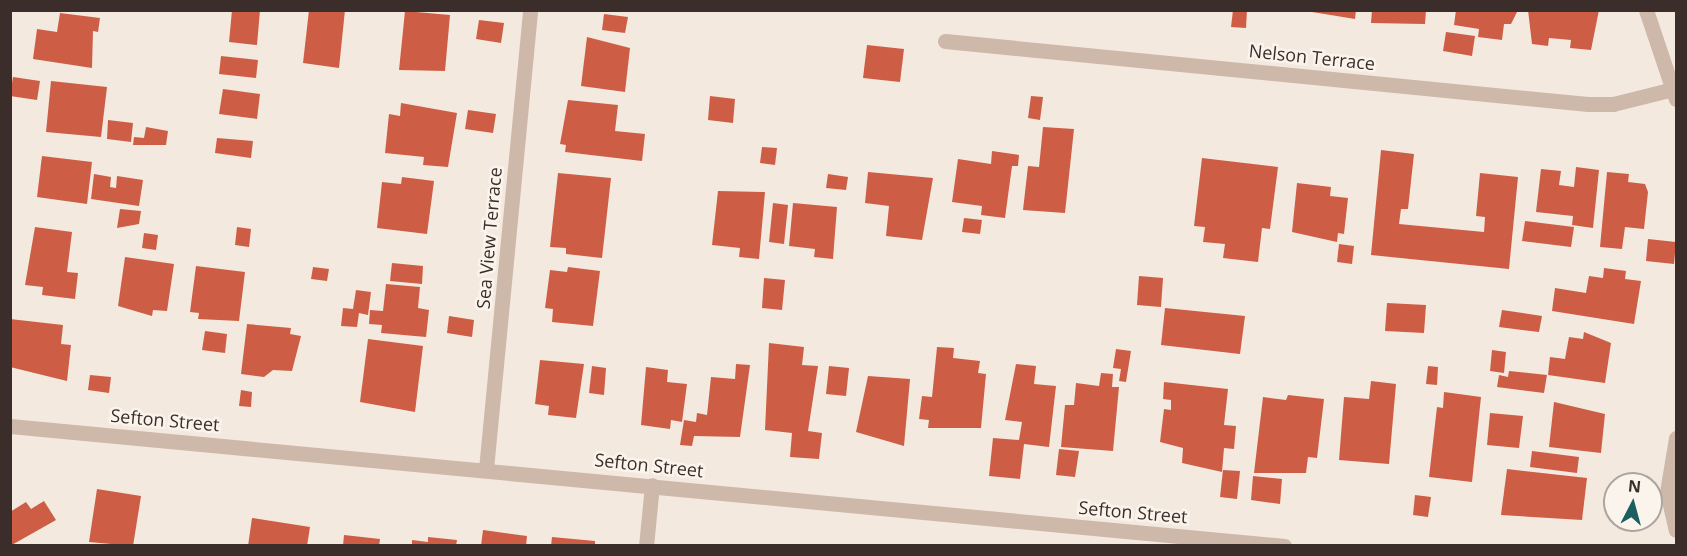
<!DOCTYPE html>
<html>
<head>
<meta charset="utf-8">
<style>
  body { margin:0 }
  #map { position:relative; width:1687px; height:556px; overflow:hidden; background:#f4e9df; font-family:"Open Sans",sans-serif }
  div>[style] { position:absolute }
  .building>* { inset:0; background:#cd5e45 }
  .street>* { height:15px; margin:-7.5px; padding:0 7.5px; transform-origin:7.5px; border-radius:7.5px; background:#ceb8aa }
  span { translate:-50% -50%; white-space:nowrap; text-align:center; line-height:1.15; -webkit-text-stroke:5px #fbf4ec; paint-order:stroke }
  .street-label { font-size:18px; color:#3b2e2a }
  .frame { position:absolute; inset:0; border:12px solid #3b2e2a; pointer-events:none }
  .north { position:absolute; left:1603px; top:472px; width:60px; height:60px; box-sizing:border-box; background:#fbf4ec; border:2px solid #aea59e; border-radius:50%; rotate:6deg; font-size:16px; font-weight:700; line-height:24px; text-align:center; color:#3b2e2a }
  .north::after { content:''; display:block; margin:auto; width:21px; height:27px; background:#1c5f60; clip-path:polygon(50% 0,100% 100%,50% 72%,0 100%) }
</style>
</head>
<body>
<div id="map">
  <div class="building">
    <div style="clip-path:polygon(232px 10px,260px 10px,257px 45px,229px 42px)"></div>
    <div style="clip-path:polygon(309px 10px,345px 10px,339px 68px,303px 63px)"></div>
    <div style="clip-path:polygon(1233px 10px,1247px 10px,1246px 28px,1231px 27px)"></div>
    <div style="clip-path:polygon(1300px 10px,1356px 10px,1355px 19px)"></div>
    <div style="clip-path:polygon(1372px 10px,1426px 10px,1425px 24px,1371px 23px)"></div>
    <div style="clip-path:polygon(1456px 10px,1518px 10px,1511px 24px,1504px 24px,1502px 40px,1478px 37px,1479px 29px,1454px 25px)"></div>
    <div style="clip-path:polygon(1528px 10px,1599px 10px,1591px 50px,1570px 48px,1571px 40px,1549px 38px,1548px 46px,1532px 44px)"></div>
    <div style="clip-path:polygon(405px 11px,450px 15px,445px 71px,399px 70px)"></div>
    <div style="clip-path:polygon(60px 13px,100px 18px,98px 32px,93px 31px,92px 68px,33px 59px,37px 29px,57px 32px)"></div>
    <div style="clip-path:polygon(604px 14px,628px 17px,625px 33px,602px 30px)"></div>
    <div style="clip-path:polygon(479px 20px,504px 23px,501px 43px,476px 39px)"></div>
    <div style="clip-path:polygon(1446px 32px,1475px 36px,1472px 56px,1443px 51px)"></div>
    <div style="clip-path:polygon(587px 37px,630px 48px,625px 92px,581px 86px)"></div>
    <div style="clip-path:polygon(867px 45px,904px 49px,900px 82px,863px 78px)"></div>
    <div style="clip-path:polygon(221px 56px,258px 60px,256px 78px,219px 74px)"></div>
    <div style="clip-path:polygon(13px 77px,40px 81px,37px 100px,10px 96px)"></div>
    <div style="clip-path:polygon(51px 81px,107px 87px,101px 137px,46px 132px)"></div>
    <div style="clip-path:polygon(223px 89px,260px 94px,257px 119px,219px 114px)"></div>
    <div style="clip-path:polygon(710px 96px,735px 99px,733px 123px,708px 120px)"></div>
    <div style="clip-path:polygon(1031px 96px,1043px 97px,1040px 120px,1028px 118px)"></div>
    <div style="clip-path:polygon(568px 100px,618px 105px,615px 131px,645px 134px,642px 161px,565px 152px,566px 145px,560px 144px)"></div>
    <div style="clip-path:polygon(401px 103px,457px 113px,448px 167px,423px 165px,424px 157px,385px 153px,389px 114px,400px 116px)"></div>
    <div style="clip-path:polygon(468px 110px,496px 114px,493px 133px,465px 129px)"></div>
    <div style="clip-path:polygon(108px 120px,133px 123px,131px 142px,107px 139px)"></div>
    <div style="clip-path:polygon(146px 127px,168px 131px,166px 145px,133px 145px,134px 137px,144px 138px)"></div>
    <div style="clip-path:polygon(1043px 127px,1074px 129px,1065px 213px,1023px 210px,1028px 166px,1039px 167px)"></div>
    <div style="clip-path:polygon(217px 138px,253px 141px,251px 158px,215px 153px)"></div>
    <div style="clip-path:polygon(762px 147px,777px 148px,775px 165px,760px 163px)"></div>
    <div style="clip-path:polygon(1381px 150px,1414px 154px,1408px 209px,1401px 209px,1399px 224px,1484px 232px,1485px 217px,1476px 216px,1480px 173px,1518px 177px,1509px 269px,1371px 255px)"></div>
    <div style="clip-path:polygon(992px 151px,1019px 155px,1018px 166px,1012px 166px,1005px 218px,981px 215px,982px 206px,952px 202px,958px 159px,991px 164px)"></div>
    <div style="clip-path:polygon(42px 156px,92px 162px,87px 204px,37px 197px)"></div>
    <div style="clip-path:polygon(1202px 158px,1278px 167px,1270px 229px,1262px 228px,1258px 262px,1223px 258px,1225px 244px,1203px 242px,1205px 227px,1194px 226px)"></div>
    <div style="clip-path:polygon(1576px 167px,1599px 170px,1593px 228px,1572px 225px,1573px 216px,1536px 212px,1541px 169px,1561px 171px,1559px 185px,1574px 187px)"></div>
    <div style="clip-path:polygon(868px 172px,933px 178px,922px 240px,886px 236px,889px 206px,865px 203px)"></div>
    <div style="clip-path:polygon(1607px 172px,1629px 174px,1628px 182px,1645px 184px,1648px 192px,1644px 229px,1625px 227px,1622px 249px,1600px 247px)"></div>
    <div style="clip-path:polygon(558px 173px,611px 178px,602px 258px,566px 254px,566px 248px,550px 247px)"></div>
    <div style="clip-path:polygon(94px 174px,111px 177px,110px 187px,116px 188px,117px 176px,143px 180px,139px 206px,91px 199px)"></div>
    <div style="clip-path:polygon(828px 174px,848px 177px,846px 190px,826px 188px)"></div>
    <div style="clip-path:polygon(402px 177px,434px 181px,427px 234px,377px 228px,382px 182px,401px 184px)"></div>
    <div style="clip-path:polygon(1297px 183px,1331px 187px,1330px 196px,1348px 198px,1344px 234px,1338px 233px,1337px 242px,1292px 232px)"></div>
    <div style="clip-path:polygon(718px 191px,765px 192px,759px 259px,739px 257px,740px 248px,712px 245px)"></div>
    <div style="clip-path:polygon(773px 203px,788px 205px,784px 244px,769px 242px)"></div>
    <div style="clip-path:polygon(793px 203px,837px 207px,833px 259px,814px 257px,815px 249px,789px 246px)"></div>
    <div style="clip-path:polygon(120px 209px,141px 211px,139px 224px,117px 228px)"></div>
    <div style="clip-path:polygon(964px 218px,982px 220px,980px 234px,962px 232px)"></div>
    <div style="clip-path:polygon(1525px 221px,1574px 227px,1571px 247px,1522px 241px)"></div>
    <div style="clip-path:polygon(35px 227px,72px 232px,67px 272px,78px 273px,75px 299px,42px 295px,43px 287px,25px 285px)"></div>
    <div style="clip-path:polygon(237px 227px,251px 229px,249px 247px,235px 245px)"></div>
    <div style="clip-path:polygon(144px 233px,158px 235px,156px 250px,142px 248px)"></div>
    <div style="clip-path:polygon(1648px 239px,1676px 242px,1674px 264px,1646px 261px)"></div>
    <div style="clip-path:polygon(1339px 244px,1354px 246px,1352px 264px,1337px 262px)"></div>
    <div style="clip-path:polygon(125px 257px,174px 264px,167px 311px,153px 310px,152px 316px,118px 306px)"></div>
    <div style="clip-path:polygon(392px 263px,423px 266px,422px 284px,390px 281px)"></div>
    <div style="clip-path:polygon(196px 266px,245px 272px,239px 321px,198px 319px,199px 313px,190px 312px)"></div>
    <div style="clip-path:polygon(313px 267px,329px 269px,327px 281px,311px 279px)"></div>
    <div style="clip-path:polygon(568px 267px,600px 271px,593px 326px,552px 322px,553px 309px,545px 308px,550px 270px,567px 272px)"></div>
    <div style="clip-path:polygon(1604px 268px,1626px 271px,1625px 279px,1641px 281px,1634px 324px,1552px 311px,1555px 288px,1586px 293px,1589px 276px,1603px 278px)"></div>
    <div style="clip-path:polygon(1139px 276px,1163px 278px,1161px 307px,1137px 305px)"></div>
    <div style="clip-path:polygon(764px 278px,785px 280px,782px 310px,762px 308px)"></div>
    <div style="clip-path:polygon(386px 284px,420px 287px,418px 308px,429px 310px,426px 337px,381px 333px,382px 325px,369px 324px,370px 310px,383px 311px)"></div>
    <div style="clip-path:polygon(356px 290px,371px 292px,368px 315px,359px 313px,357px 327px,341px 326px,343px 308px,353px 309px)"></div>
    <div style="clip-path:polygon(1387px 303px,1426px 305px,1424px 333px,1385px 331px)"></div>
    <div style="clip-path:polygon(1165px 308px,1245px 316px,1240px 354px,1161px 345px)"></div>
    <div style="clip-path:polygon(1502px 310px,1542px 316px,1539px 332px,1499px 327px)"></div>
    <div style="clip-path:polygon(449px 316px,474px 320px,472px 337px,447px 333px)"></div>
    <div style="clip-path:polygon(10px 319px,63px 325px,61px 344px,71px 345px,67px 381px,10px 367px)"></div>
    <div style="clip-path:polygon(247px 324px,291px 328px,290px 334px,301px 336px,292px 371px,273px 370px,264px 377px,241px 374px)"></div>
    <div style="clip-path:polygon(205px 331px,227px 334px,225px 353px,202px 350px)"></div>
    <div style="clip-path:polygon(1584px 332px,1611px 343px,1605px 383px,1548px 375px,1550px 357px,1565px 359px,1569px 337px,1583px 339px)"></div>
    <div style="clip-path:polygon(368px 339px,423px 346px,415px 412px,360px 402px)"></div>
    <div style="clip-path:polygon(769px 343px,804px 347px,802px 365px,818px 366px,808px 431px,822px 433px,819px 459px,790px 457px,792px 433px,765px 430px)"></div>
    <div style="clip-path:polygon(937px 347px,954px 348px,953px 358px,980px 361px,978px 373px,986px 374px,981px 428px,928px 428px,929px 420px,919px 419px,922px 396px,932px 397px)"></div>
    <div style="clip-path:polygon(1116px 349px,1131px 351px,1126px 382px,1119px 381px,1121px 369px,1113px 368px)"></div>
    <div style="clip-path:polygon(1492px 350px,1506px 352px,1504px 373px,1490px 371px)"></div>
    <div style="clip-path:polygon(540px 360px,584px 364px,576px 418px,548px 415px,549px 406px,535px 404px)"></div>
    <div style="clip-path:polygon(736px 364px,750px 365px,740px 437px,694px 436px,692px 446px,680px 445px,684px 420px,696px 422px,697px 413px,707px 415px,711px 377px,735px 379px)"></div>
    <div style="clip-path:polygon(1016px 364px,1036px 366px,1034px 384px,1056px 386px,1049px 447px,1024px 444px,1020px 479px,989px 476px,993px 438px,1019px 440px,1022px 422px,1005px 420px)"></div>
    <div style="clip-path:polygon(592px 366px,606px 368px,604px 395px,589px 393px)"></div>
    <div style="clip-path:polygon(829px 366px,849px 368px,846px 396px,826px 394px)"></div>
    <div style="clip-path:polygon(1428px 366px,1438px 367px,1437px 385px,1426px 384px)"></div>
    <div style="clip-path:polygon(646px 367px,668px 370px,667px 382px,687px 384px,682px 422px,671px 420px,670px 429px,641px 425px)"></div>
    <div style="clip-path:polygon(1509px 371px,1547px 375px,1544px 393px,1497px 387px,1499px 375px,1508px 377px)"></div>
    <div style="clip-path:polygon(1101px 373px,1113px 374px,1112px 387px,1119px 387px,1113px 451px,1061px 447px,1065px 405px,1074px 405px,1076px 383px,1099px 386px)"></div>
    <div style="clip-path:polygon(90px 375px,111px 377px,109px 393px,88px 390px)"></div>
    <div style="clip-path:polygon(868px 376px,910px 379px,904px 446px,856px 432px)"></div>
    <div style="clip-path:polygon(1371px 381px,1396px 384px,1389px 464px,1339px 460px,1344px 397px,1369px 399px)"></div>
    <div style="clip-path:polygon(1164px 382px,1228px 389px,1224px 425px,1236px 426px,1234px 449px,1224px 448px,1222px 472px,1182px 463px,1183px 448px,1160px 442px,1164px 409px,1171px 410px,1171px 400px,1163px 399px)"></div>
    <div style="clip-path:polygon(241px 390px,252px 392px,251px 407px,239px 406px)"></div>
    <div style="clip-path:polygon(1444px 392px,1481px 397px,1472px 482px,1429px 477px,1437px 407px,1443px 408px)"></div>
    <div style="clip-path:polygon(1288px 395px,1324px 399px,1317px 458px,1308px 457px,1306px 473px,1254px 473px,1263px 397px,1286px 400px)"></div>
    <div style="clip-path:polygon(1554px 402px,1605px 414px,1601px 453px,1549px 447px)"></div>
    <div style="clip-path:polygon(1490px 413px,1523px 416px,1519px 448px,1487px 445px)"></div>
    <div style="clip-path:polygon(1059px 449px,1079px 451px,1075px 477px,1056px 475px)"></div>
    <div style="clip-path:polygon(1532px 451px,1579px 457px,1577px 473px,1530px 467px)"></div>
    <div style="clip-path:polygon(1507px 469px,1587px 478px,1582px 520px,1501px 515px)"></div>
    <div style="clip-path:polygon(1223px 470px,1240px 471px,1237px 499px,1220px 497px)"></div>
    <div style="clip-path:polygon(1253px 476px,1282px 479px,1280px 504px,1251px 500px)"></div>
    <div style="clip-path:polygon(97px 489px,141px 496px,133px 546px,89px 542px)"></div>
    <div style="clip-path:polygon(1415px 495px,1431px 497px,1428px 517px,1413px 515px)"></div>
    <div style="clip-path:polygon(44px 501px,56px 520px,10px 546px,10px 512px,26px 502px,31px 509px)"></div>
    <div style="clip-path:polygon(252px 518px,310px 527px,307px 546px,248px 546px)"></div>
    <div style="clip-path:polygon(483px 530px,527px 536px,526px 546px,481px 546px)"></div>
    <div style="clip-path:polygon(344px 535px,380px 539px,379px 546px,343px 546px)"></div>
    <div style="clip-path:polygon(428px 537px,457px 540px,456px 546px,412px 546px,412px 540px,428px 542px)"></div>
    <div style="clip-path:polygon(552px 537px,595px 541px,595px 546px,551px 546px)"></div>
  </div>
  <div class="street">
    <div style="left:1646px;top:10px;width:94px;rotate:71.4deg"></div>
    <div style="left:945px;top:41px;width:646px;rotate:5.6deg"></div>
    <div style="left:1588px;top:104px;width:25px"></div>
    <div style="left:1613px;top:104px;width:62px;rotate:-14deg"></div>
    <div style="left:10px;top:426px;width:1280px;rotate:5.38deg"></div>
    <div style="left:1676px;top:438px;width:55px;rotate:99.5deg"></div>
    <div style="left:1667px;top:492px;width:39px;rotate:77deg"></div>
    <div style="left:486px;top:469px;width:461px;rotate:-84.5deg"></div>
    <div style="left:646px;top:546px;width:61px;rotate:-84.4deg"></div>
  </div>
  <div class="street-label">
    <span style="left:1312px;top:57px;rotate:6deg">Nelson Terrace</span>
    <span style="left:489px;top:238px;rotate:-85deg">Sea View Terrace</span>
    <span style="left:165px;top:420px;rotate:5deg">Sefton Street</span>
    <span style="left:649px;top:465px;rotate:6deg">Sefton Street</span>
    <span style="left:1133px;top:512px;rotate:5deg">Sefton Street</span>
  </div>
  <div class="frame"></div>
  <div class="north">N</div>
</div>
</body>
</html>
